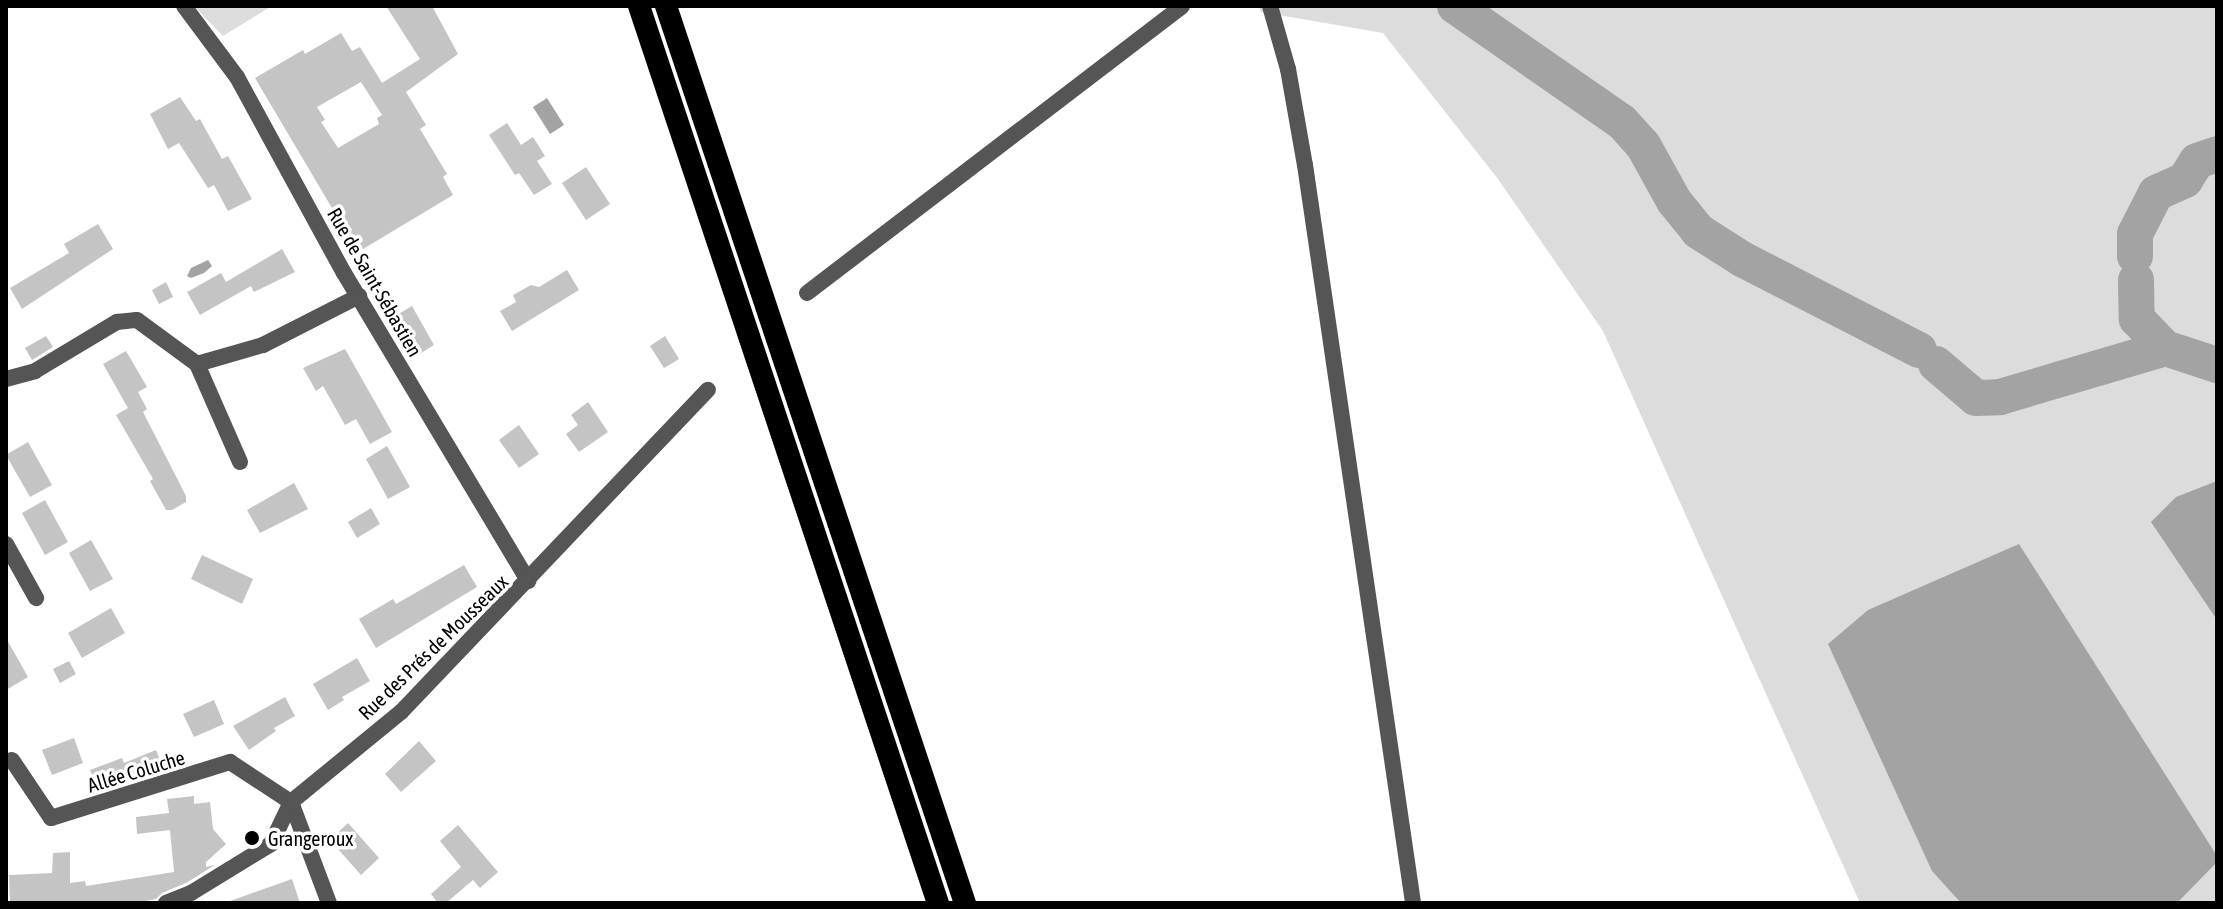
<!DOCTYPE html>
<html>
<head>
<meta charset="utf-8">
<style>
  body { margin:0 }
  #map { position:relative; width:2223px; height:909px; overflow:hidden; background:#fff; font-family:"Asap Condensed",sans-serif }
  div>[style] { position:absolute }
  .green>* { inset:0; background:#dcdcdc }
  .water>* { inset:0; background:#a3a3a3 }
  .river>* { height:36px; margin:-18px; padding:0 18px; transform-origin:18px; border-radius:18px; background:#a3a3a3 }
  .building>* { inset:0; background:#c4c4c4 }
  .minor>* { height:16px; margin:-8px; padding:0 8px; transform-origin:8px; border-radius:8px; background:#555 }
  .trunk>* { height:22px; margin:-11px; padding:0 11px; transform-origin:11px; border-radius:11px; background:#000 }
  .dots>* { width:22px; height:22px; translate:-50% -50%; box-sizing:border-box; border:4px solid #fff; border-radius:50% }
  span { translate:-50% -50%; white-space:nowrap; text-align:center; line-height:1.15; -webkit-text-stroke:7px #fff; paint-order:stroke }
  .street-label { font-size:20px; color:#000 }
  .poi-label { font-size:20px; color:#000 }
  .left { translate:0 -50%; text-align:left }
  .frame { position:absolute; inset:0; border:8px solid #000; pointer-events:none }
</style>
</head>
<body>
<div id="map">
  <div class="green">
    <div style="clip-path:polygon(194px 6px,272px 6px,223px 36px)"></div>
    <div style="clip-path:polygon(1259px 6px,2217px 6px,2217px 903px,1860px 903px,1603px 331px,1498px 179px,1383px 33px,1261px 12px)"></div>
  </div>
  <div class="water">
    <div style="clip-path:polygon(547px 98px,564px 125px,550px 134px,533px 107px)"></div>
    <div style="clip-path:polygon(208px 260px,212px 266px,204px 273px,191px 278px,187px 276px,191px 268px)"></div>
    <div style="clip-path:polygon(2217px 481px,2217px 620px,2151px 522px,2176px 497px)"></div>
    <div style="clip-path:polygon(2019px 544px,2217px 856px,2217px 862px,2177px 903px,1961px 903px,1932px 871px,1828px 644px,1868px 610px)"></div>
  </div>
  <div class="river">
    <div style="left:1455px;top:6px;width:203px;rotate:34.8deg"></div>
    <div style="left:1622px;top:122px;width:31px;rotate:48deg"></div>
    <div style="left:1643px;top:145px;width:64px;rotate:61deg"></div>
    <div style="left:1674px;top:201px;width:38px;rotate:51deg"></div>
    <div style="left:1698px;top:231px;width:52px;rotate:32.5deg"></div>
    <div style="left:1742px;top:259px;width:199px;rotate:27.2deg"></div>
    <div style="left:2135px;top:256px;width:22px;rotate:-90deg"></div>
    <div style="left:2135px;top:234px;width:46px;rotate:-62.9deg"></div>
    <div style="left:2156px;top:193px;width:32px;rotate:-24deg"></div>
    <div style="left:2185px;top:180px;width:22px;rotate:-58deg"></div>
    <div style="left:2197px;top:161px;width:21px;rotate:-19deg"></div>
    <div style="left:2136px;top:280px;width:39px;rotate:89deg"></div>
    <div style="left:2137px;top:319px;width:40px;rotate:46deg"></div>
    <div style="left:2165px;top:348px;width:55px;rotate:18.1deg"></div>
    <div style="left:1936px;top:364px;width:52px;rotate:40.4deg"></div>
    <div style="left:1976px;top:398px;width:24px;rotate:-2deg"></div>
    <div style="left:2000px;top:397px;width:172px;rotate:-16.5deg"></div>
  </div>
  <div class="building">
    <div style="clip-path:polygon(evenodd,386px 6px,432px 6px,458px 54px,406px 92px,426px 125px,420px 129px,447px 174px,443px 177px,453px 195px,358px 252px,255px 78px,303px 50px,305px 54px,341px 33px,352px 51px,360px 47px,382px 83px,420px 59px,386px 6px,361px 82px,382px 115px,377px 118px,379px 124px,338px 148px,321px 122px,325px 120px,317px 107px,361px 82px)"></div>
    <div style="clip-path:polygon(180px 97px,196px 121px,200px 119px,222px 159px,228px 156px,252px 199px,228px 211px,214px 185px,208px 188px,179px 143px,168px 149px,150px 114px)"></div>
    <div style="clip-path:polygon(507px 123px,521px 145px,533px 137px,545px 156px,537px 161px,552px 184px,534px 195px,519px 173px,515px 175px,489px 135px)"></div>
    <div style="clip-path:polygon(586px 167px,610px 204px,586px 220px,562px 183px)"></div>
    <div style="clip-path:polygon(98px 224px,113px 249px,22px 309px,10px 288px,69px 253px,64px 244px)"></div>
    <div style="clip-path:polygon(282px 249px,295px 272px,254px 292px,251px 286px,200px 315px,187px 292px,221px 273px,226px 282px)"></div>
    <div style="clip-path:polygon(567px 270px,579px 290px,512px 331px,500px 311px,516px 302px,513px 295px,531px 285px,539px 287px)"></div>
    <div style="clip-path:polygon(166px 282px,173px 297px,159px 304px,152px 290px)"></div>
    <div style="clip-path:polygon(412px 306px,434px 345px,421px 353px,397px 315px)"></div>
    <div style="clip-path:polygon(46px 336px,53px 347px,32px 360px,25px 348px)"></div>
    <div style="clip-path:polygon(665px 336px,679px 359px,664px 368px,650px 346px)"></div>
    <div style="clip-path:polygon(345px 349px,392px 432px,370px 444px,356px 419px,345px 425px,323px 386px,316px 391px,303px 368px)"></div>
    <div style="clip-path:polygon(126px 351px,147px 387px,138px 392px,147px 409px,143px 412px,186px 496px,186px 502px,172px 510px,166px 510px,150px 481px,153px 479px,116px 415px,128px 408px,103px 364px)"></div>
    <div style="clip-path:polygon(588px 402px,608px 432px,579px 452px,566px 434px,578px 425px,571px 415px)"></div>
    <div style="clip-path:polygon(519px 425px,539px 454px,519px 468px,499px 440px)"></div>
    <div style="clip-path:polygon(28px 442px,52px 485px,30px 497px,6px 455px)"></div>
    <div style="clip-path:polygon(387px 446px,410px 487px,388px 499px,366px 459px)"></div>
    <div style="clip-path:polygon(294px 483px,308px 509px,260px 533px,247px 510px)"></div>
    <div style="clip-path:polygon(45px 500px,68px 542px,45px 555px,22px 513px)"></div>
    <div style="clip-path:polygon(371px 508px,380px 524px,357px 538px,348px 522px)"></div>
    <div style="clip-path:polygon(91px 540px,113px 579px,90px 591px,69px 553px)"></div>
    <div style="clip-path:polygon(202px 555px,253px 579px,242px 604px,191px 579px)"></div>
    <div style="clip-path:polygon(464px 565px,477px 587px,376px 648px,359px 619px,393px 599px,396px 604px)"></div>
    <div style="clip-path:polygon(111px 608px,125px 633px,82px 658px,68px 633px)"></div>
    <div style="clip-path:polygon(6px 638px,28px 677px,6px 690px)"></div>
    <div style="clip-path:polygon(357px 658px,370px 681px,342px 697px,344px 700px,328px 710px,313px 684px)"></div>
    <div style="clip-path:polygon(69px 661px,76px 674px,60px 683px,53px 669px)"></div>
    <div style="clip-path:polygon(285px 697px,295px 716px,274px 728px,276px 731px,249px 750px,233px 726px)"></div>
    <div style="clip-path:polygon(214px 700px,224px 724px,194px 737px,183px 714px)"></div>
    <div style="clip-path:polygon(74px 738px,83px 763px,52px 775px,42px 750px)"></div>
    <div style="clip-path:polygon(419px 741px,436px 761px,401px 792px,385px 774px)"></div>
    <div style="clip-path:polygon(156px 750px,164px 771px,99px 791px,90px 770px,122px 758px,124px 763px)"></div>
    <div style="clip-path:polygon(194px 796px,194px 804px,210px 802px,213px 829px,226px 844px,206px 862px,206px 867px,215px 865px,186px 883px,162px 893px,156px 899px,135px 903px,10px 903px,9px 875px,52px 873px,53px 853px,70px 852px,70px 883px,85px 881px,86px 886px,174px 872px,170px 830px,137px 834px,136px 817px,169px 813px,167px 799px)"></div>
    <div style="clip-path:polygon(348px 823px,379px 858px,361px 875px,330px 840px)"></div>
    <div style="clip-path:polygon(458px 825px,498px 872px,480px 888px,473px 880px,446px 903px,438px 903px,431px 894px,461px 867px,440px 841px)"></div>
    <div style="clip-path:polygon(292px 879px,300px 903px,230px 903px,230px 901px)"></div>
  </div>
  <div class="minor">
    <div style="left:184px;top:6px;width:89px;rotate:53.3deg"></div>
    <div style="left:237px;top:77px;width:223px;rotate:61.4deg"></div>
    <div style="left:344px;top:273px;width:359px;rotate:59.1deg"></div>
    <div style="left:1270px;top:6px;width:66px;rotate:74.1deg"></div>
    <div style="left:1288px;top:69px;width:97px;rotate:80deg"></div>
    <div style="left:1305px;top:165px;width:746px;rotate:81.67deg"></div>
    <div style="left:807px;top:293px;width:472px;rotate:-37.4deg"></div>
    <div style="left:197px;top:364px;width:107px;rotate:66.3deg"></div>
    <div style="left:6px;top:379px;width:30px;rotate:-15deg"></div>
    <div style="left:35px;top:371px;width:96px;rotate:-30.9deg"></div>
    <div style="left:117px;top:322px;width:20px;rotate:-6deg"></div>
    <div style="left:137px;top:320px;width:74px;rotate:36.3deg"></div>
    <div style="left:197px;top:364px;width:69px;rotate:-16.1deg"></div>
    <div style="left:263px;top:345px;width:108px;rotate:-27deg"></div>
    <div style="left:6px;top:544px;width:62px;rotate:60.9deg"></div>
    <div style="left:12px;top:760px;width:70px;rotate:56.1deg"></div>
    <div style="left:51px;top:818px;width:188px;rotate:-17.4deg"></div>
    <div style="left:230px;top:762px;width:73px;rotate:33.3deg"></div>
    <div style="left:291px;top:802px;width:108px;rotate:69.4deg"></div>
    <div style="left:166px;top:903px;width:27px;rotate:-22deg"></div>
    <div style="left:191px;top:893px;width:94px;rotate:-31.5deg"></div>
    <div style="left:271px;top:844px;width:47px;rotate:-64.5deg"></div>
    <div style="left:291px;top:802px;width:142px;rotate:-39.3deg"></div>
    <div style="left:401px;top:712px;width:445px;rotate:-46.4deg"></div>
  </div>
  <div class="trunk">
    <div style="left:639px;top:6px;width:946px;rotate:71.57deg"></div>
    <div style="left:666px;top:6px;width:946px;rotate:71.57deg"></div>
  </div>
  <div class="dots">
    <div style="left:252px;top:838px;background:#000"></div>
  </div>
  <div class="street-label">
    <span style="left:375px;top:282px;rotate:60deg">Rue de Saint-Sébastien</span>
    <span style="left:433px;top:647px;rotate:-44deg">Rue des Prés de Mousseaux</span>
    <span style="left:136px;top:771px;rotate:-17deg">Allée Coluche</span>
  </div>
  <div class="poi-label">
    <span class="left" style="left:268px;top:838px">Grangeroux</span>
  </div>
  <div class="frame"></div>
</div>
</body>
</html>
